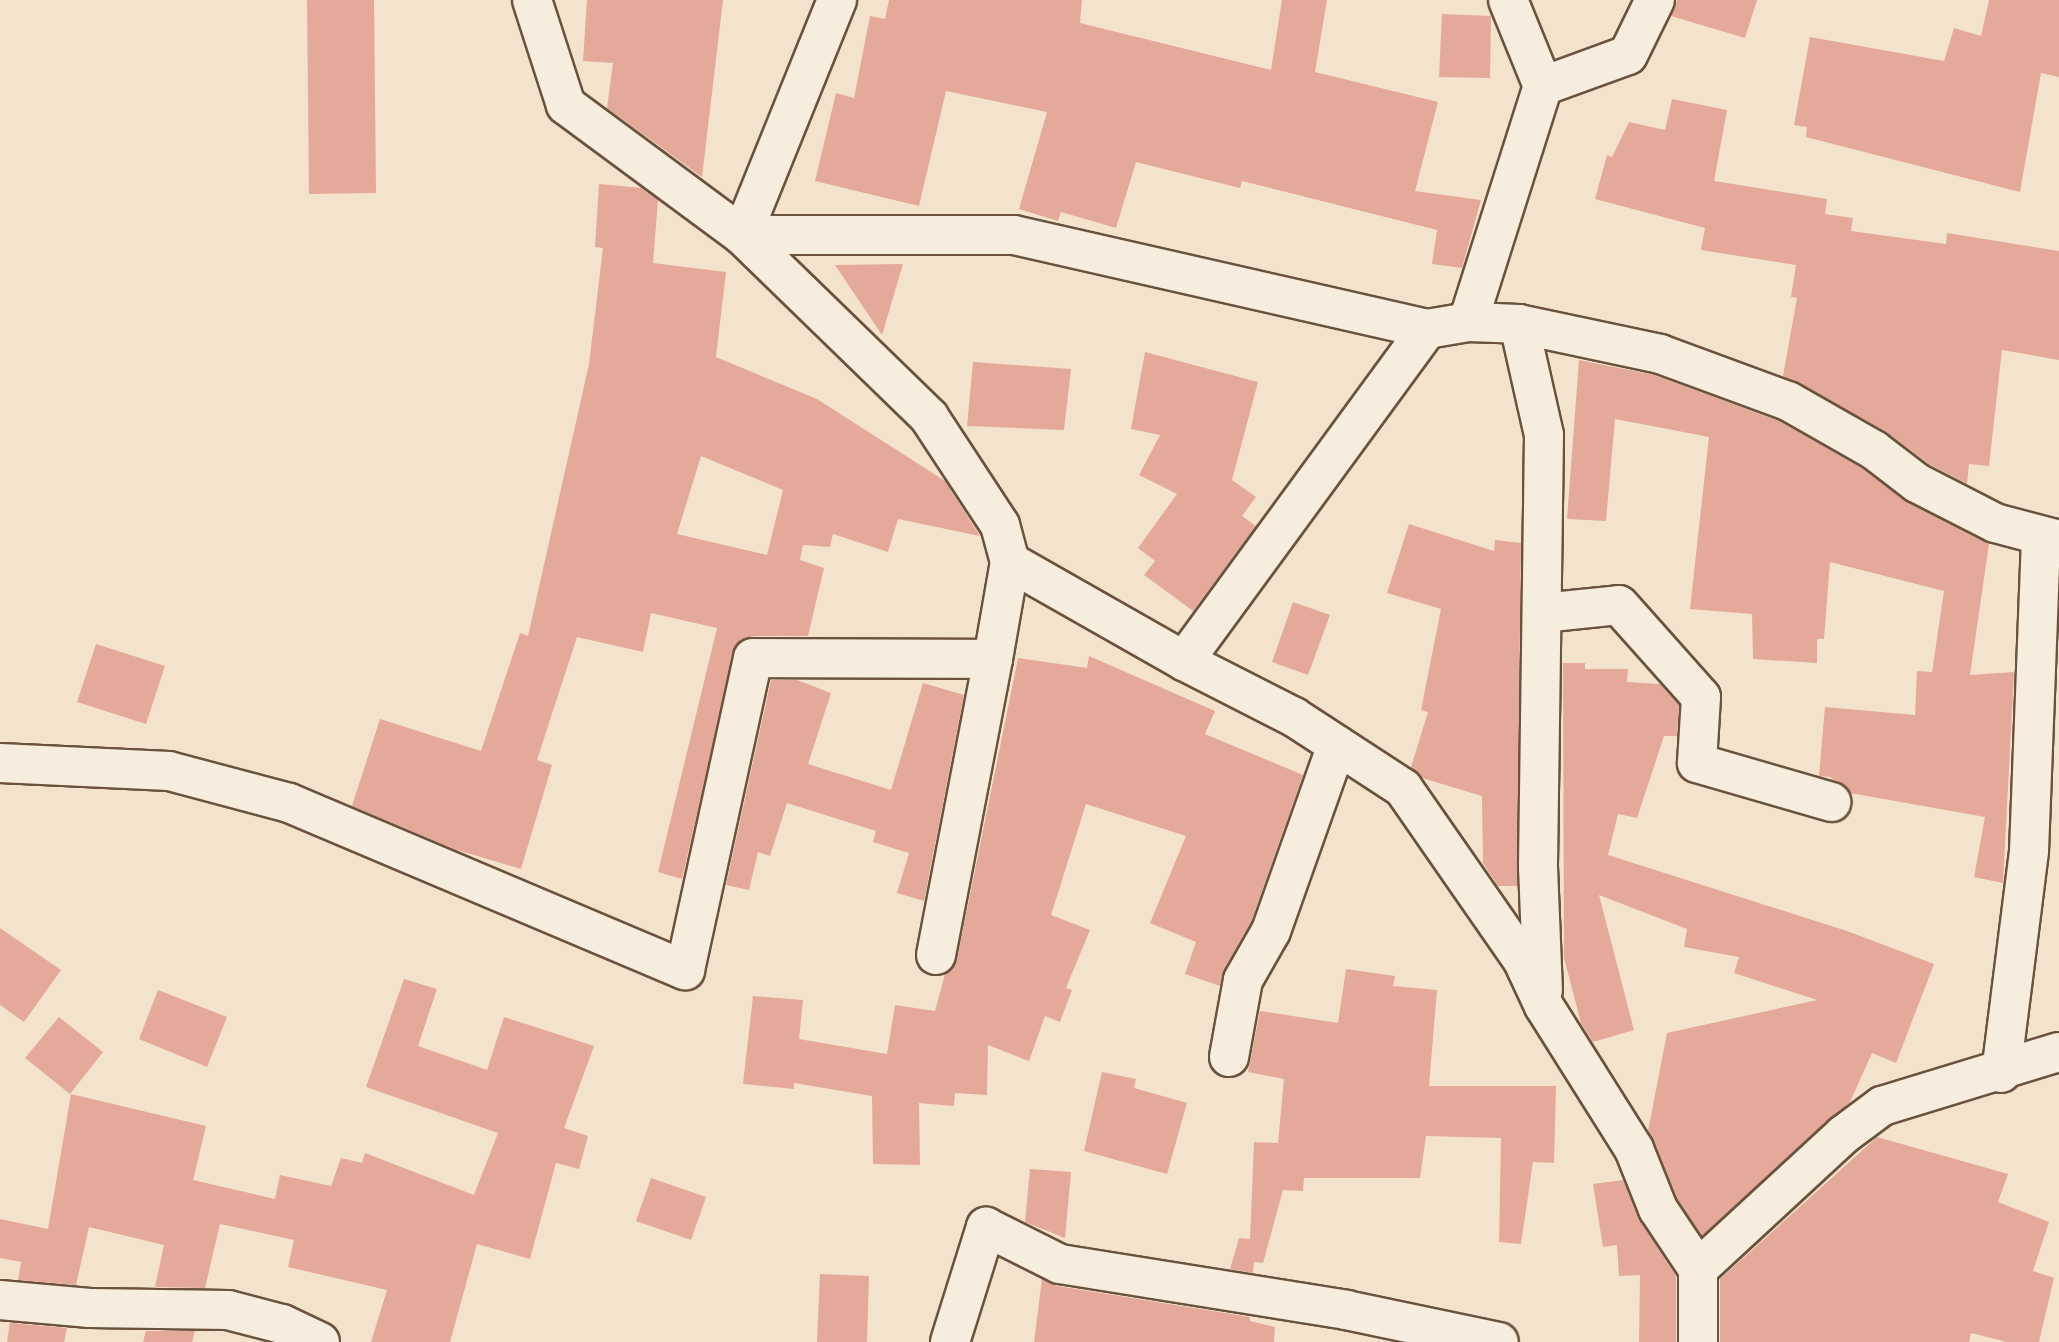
<!DOCTYPE html>
<html>
<head>
<meta charset="utf-8">
<style>
  body { margin:0 }
  #map { position:relative; width:2059px; height:1342px; overflow:hidden; background:#f3e3cc; font-family:Cardo,serif }
  div>[style] { position:absolute }
  .building>* { inset:0; background:#e5a999 }
  .roads { filter:drop-shadow(2px 0 #6a523d) drop-shadow(-2px 0 #6a523d) drop-shadow(0 2px #6a523d) drop-shadow(0 -2px #6a523d) }
  .minor>* { height:38px; margin:-19px; padding:0 19px; transform-origin:19px; border-radius:19px; background:#f7edde }
  span { translate:-50% -50%; white-space:nowrap; text-align:center; line-height:1.15; -webkit-text-stroke:6px #f7edde; paint-order:stroke }
</style>
</head>
<body>
<div id="map">
  <div class="building">
    <div style="clip-path:polygon(307px 0,374px 0,376px 193px,309px 194px)"></div>
    <div style="clip-path:polygon(587px 0,723px 0,702px 177px,607px 108px,613px 63px,583px 61px)"></div>
    <div style="clip-path:polygon(889px 0,1082px 0,1080px 23px,1271px 70px,1282px 0,1327px 0,1315px 72px,1438px 102px,1415px 191px,1481px 200px,1462px 268px,1432px 264px,1437px 230px,1242px 181px,1240px 188px,1136px 162px,1116px 228px,1061px 212px,1058px 221px,1019px 209px,1047px 112px,946px 91px,919px 206px,815px 181px,836px 93px,854px 98px,870px 16px,885px 19px)"></div>
    <div style="clip-path:polygon(1677px 0,1757px 0,1745px 38px,1671px 16px)"></div>
    <div style="clip-path:polygon(1989px 0,2059px 0,2059px 77px,2041px 73px,2020px 192px,1806px 137px,1807px 127px,1794px 125px,1810px 37px,1944px 61px,1954px 28px,1981px 36px)"></div>
    <div style="clip-path:polygon(1442px 14px,1491px 16px,1490px 78px,1439px 77px)"></div>
    <div style="clip-path:polygon(1672px 99px,1727px 110px,1714px 181px,1827px 199px,1825px 214px,1853px 218px,1851px 231px,1946px 244px,1947px 233px,2059px 251px,2059px 360px,2002px 350px,1989px 466px,1969px 464px,1967px 484px,1929px 464px,1885px 431px,1783px 376px,1797px 298px,1791px 297px,1796px 265px,1701px 250px,1705px 228px,1595px 199px,1607px 155px,1612px 157px,1629px 122px,1665px 130px)"></div>
    <div style="clip-path:polygon(evenodd,599px 184px,641px 188px,658px 200px,653px 263px,726px 272px,716px 357px,817px 399px,945px 481px,980px 536px,898px 519px,888px 552px,833px 534px,830px 547px,803px 545px,800px 560px,824px 568px,808px 636px,752px 636px,736px 645px,682px 879px,658px 872px,717px 628px,651px 613px,643px 652px,577px 637px,537px 760px,552px 765px,521px 869px,454px 849px,352px 806px,380px 719px,481px 751px,520px 633px,528px 636px,589px 364px,603px 248px,595px 247px,599px 184px,701px 456px,783px 490px,767px 555px,677px 534px,701px 456px)"></div>
    <div style="clip-path:polygon(903px 264px,882px 335px,835px 265px)"></div>
    <div style="clip-path:polygon(1145px 352px,1258px 382px,1232px 480px,1256px 497px,1242px 516px,1256px 526px,1193px 611px,1144px 575px,1155px 561px,1138px 548px,1177px 494px,1139px 475px,1160px 435px,1131px 429px)"></div>
    <div style="clip-path:polygon(1579px 360px,1654px 375px,1779px 421px,1862px 468px,1907px 502px,1989px 544px,1970px 675px,2014px 672px,2003px 883px,1974px 877px,1985px 817px,1850px 793px,1830px 777px,1819px 776px,1825px 707px,1915px 715px,1917px 671px,1932px 672px,1944px 591px,1830px 562px,1824px 639px,1817px 639px,1817px 663px,1753px 659px,1752px 614px,1690px 609px,1709px 437px,1615px 419px,1606px 521px,1567px 519px)"></div>
    <div style="clip-path:polygon(973px 362px,1071px 369px,1064px 430px,967px 426px)"></div>
    <div style="clip-path:polygon(1409px 524px,1494px 551px,1495px 540px,1521px 543px,1517px 886px,1498px 886px,1483px 863px,1482px 796px,1422px 778px,1411px 767px,1428px 712px,1421px 710px,1441px 609px,1387px 593px)"></div>
    <div style="clip-path:polygon(1293px 602px,1330px 615px,1308px 675px,1272px 662px)"></div>
    <div style="clip-path:polygon(96px 644px,165px 666px,146px 724px,77px 702px)"></div>
    <div style="clip-path:polygon(1089px 656px,1215px 711px,1205px 734px,1303px 775px,1251px 922px,1224px 969px,1220px 986px,1185px 974px,1196px 942px,1150px 923px,1186px 836px,1086px 804px,1051px 915px,1090px 930px,1066px 988px,1072px 990px,1060px 1022px,1045px 1016px,1029px 1061px,988px 1045px,987px 1095px,955px 1093px,954px 1106px,919px 1103px,920px 1165px,873px 1164px,872px 1096px,794px 1083px,794px 1089px,743px 1084px,753px 996px,803px 1000px,799px 1039px,887px 1054px,895px 1005px,935px 1011px,945px 974px,957px 959px,1018px 658px,1087px 668px)"></div>
    <div style="clip-path:polygon(1563px 663px,1585px 663px,1585px 669px,1628px 669px,1627px 682px,1660px 684px,1679px 705px,1677px 736px,1664px 736px,1637px 818px,1618px 814px,1608px 855px,1847px 931px,1934px 964px,1896px 1063px,1872px 1053px,1850px 1102px,1702px 1236px,1677px 1199px,1648px 1131px,1667px 1033px,1817px 1000px,1734px 973px,1739px 957px,1684px 947px,1687px 929px,1599px 895px,1634px 1030px,1593px 1042px,1581px 1023px,1564px 958px)"></div>
    <div style="clip-path:polygon(771px 680px,797px 680px,831px 693px,808px 764px,891px 790px,923px 683px,964px 695px,924px 901px,897px 893px,909px 853px,873px 842px,876px 831px,787px 803px,770px 856px,758px 852px,749px 890px,726px 885px)"></div>
    <div style="clip-path:polygon(0 928px,61px 970px,24px 1022px,0 1005px)"></div>
    <div style="clip-path:polygon(1346px 969px,1395px 976px,1393px 986px,1437px 990px,1429px 1086px,1556px 1086px,1554px 1163px,1533px 1162px,1521px 1244px,1499px 1242px,1501px 1138px,1426px 1136px,1420px 1178px,1304px 1178px,1303px 1191px,1283px 1190px,1263px 1263px,1254px 1262px,1253px 1273px,1230px 1269px,1239px 1238px,1250px 1239px,1254px 1142px,1278px 1143px,1284px 1079px,1248px 1072px,1260px 1011px,1338px 1023px)"></div>
    <div style="clip-path:polygon(404px 979px,437px 989px,418px 1046px,487px 1070px,504px 1017px,594px 1046px,564px 1128px,588px 1136px,579px 1169px,556px 1163px,530px 1259px,477px 1244px,450px 1342px,371px 1342px,387px 1290px,288px 1267px,294px 1240px,220px 1224px,205px 1288px,155px 1287px,164px 1245px,89px 1227px,76px 1285px,18px 1280px,21px 1262px,0 1258px,0 1219px,48px 1229px,71px 1094px,206px 1126px,193px 1180px,275px 1199px,280px 1175px,331px 1186px,341px 1158px,362px 1163px,365px 1153px,474px 1195px,498px 1133px,366px 1087px)"></div>
    <div style="clip-path:polygon(158px 990px,227px 1017px,207px 1067px,139px 1039px)"></div>
    <div style="clip-path:polygon(59px 1017px,103px 1052px,70px 1094px,25px 1058px)"></div>
    <div style="clip-path:polygon(1102px 1072px,1136px 1079px,1134px 1088px,1187px 1103px,1167px 1174px,1084px 1151px)"></div>
    <div style="clip-path:polygon(1877px 1137px,2008px 1174px,1998px 1202px,2049px 1222px,2033px 1271px,2054px 1278px,2039px 1342px,2007px 1342px,1971px 1333px,1969px 1342px,1720px 1342px,1720px 1279px)"></div>
    <div style="clip-path:polygon(1030px 1169px,1071px 1172px,1065px 1238px,1025px 1222px)"></div>
    <div style="clip-path:polygon(651px 1178px,706px 1197px,691px 1240px,636px 1221px)"></div>
    <div style="clip-path:polygon(1623px 1180px,1640px 1221px,1676px 1276px,1676px 1342px,1639px 1342px,1640px 1275px,1619px 1276px,1617px 1245px,1603px 1247px,1593px 1184px)"></div>
    <div style="clip-path:polygon(820px 1274px,869px 1276px,867px 1342px,817px 1342px)"></div>
    <div style="clip-path:polygon(1042px 1279px,1057px 1286px,1250px 1317px,1250px 1321px,1275px 1327px,1274px 1342px,1034px 1342px)"></div>
    <div style="clip-path:polygon(10px 1323px,67px 1328px,64px 1342px,7px 1342px)"></div>
    <div style="clip-path:polygon(146px 1331px,195px 1331px,192px 1342px,143px 1342px)"></div>
  </div>
  <div class="roads">
    <div class="minor">
      <div style="left:532px;top:0;width:110px;rotate:72.1deg"></div>
      <div style="left:566px;top:105px;width:219px;rotate:36.5deg"></div>
      <div style="left:742px;top:235px;width:261px;rotate:44.2deg"></div>
      <div style="left:929px;top:417px;width:129px;rotate:56.7deg"></div>
      <div style="left:1000px;top:525px;width:38px;rotate:75deg"></div>
      <div style="left:1010px;top:562px;width:200px;rotate:29.6deg"></div>
      <div style="left:1184px;top:661px;width:123px;rotate:27deg"></div>
      <div style="left:1294px;top:717px;width:130px;rotate:33.1deg"></div>
      <div style="left:1403px;top:788px;width:208px;rotate:55.2deg"></div>
      <div style="left:1522px;top:959px;width:52px;rotate:64.9deg"></div>
      <div style="left:1544px;top:1006px;width:169px;rotate:57.8deg"></div>
      <div style="left:1634px;top:1149px;width:65px;rotate:68.2deg"></div>
      <div style="left:1658px;top:1209px;width:72px;rotate:56.3deg"></div>
      <div style="left:1698px;top:1269px;width:73px;rotate:90deg"></div>
      <div style="left:837px;top:0;width:253px;rotate:112deg"></div>
      <div style="left:742px;top:235px;width:272px"></div>
      <div style="left:1014px;top:235px;width:424px;rotate:12.8deg"></div>
      <div style="left:1508px;top:0;width:93px;rotate:67.9deg"></div>
      <div style="left:1468px;top:322px;width:51px;rotate:2.2deg"></div>
      <div style="left:1519px;top:324px;width:114px;rotate:77.3deg"></div>
      <div style="left:1544px;top:435px;width:432px;rotate:90.8deg"></div>
      <div style="left:1538px;top:867px;width:123px;rotate:87.7deg"></div>
      <div style="left:1519px;top:324px;width:144px;rotate:12deg"></div>
      <div style="left:1660px;top:354px;width:136px;rotate:20.2deg"></div>
      <div style="left:1788px;top:401px;width:99px;rotate:29.7deg"></div>
      <div style="left:1874px;top:450px;width:54px;rotate:37.5deg"></div>
      <div style="left:1917px;top:483px;width:88px;rotate:27.1deg"></div>
      <div style="left:1995px;top:523px;width:66px;rotate:14.9deg"></div>
      <div style="left:1542px;top:613px;width:77px;rotate:-5.9deg"></div>
      <div style="left:1619px;top:605px;width:123px;rotate:48.3deg"></div>
      <div style="left:1701px;top:697px;width:66px;rotate:93.5deg"></div>
      <div style="left:1697px;top:763px;width:140px;rotate:16.2deg"></div>
      <div style="left:1184px;top:661px;width:411px;rotate:-53.8deg"></div>
      <div style="left:1427px;top:329px;width:42px;rotate:-9.7deg"></div>
      <div style="left:1468px;top:322px;width:248px;rotate:-72.4deg"></div>
      <div style="left:1543px;top:86px;width:90px;rotate:-20deg"></div>
      <div style="left:1628px;top:55px;width:61px;rotate:-63.9deg"></div>
      <div style="left:0;top:763px;width:169px;rotate:2.7deg"></div>
      <div style="left:169px;top:771px;width:124px;rotate:14.9deg"></div>
      <div style="left:289px;top:803px;width:430px;rotate:22.9deg"></div>
      <div style="left:685px;top:970px;width:319px;rotate:-77.7deg"></div>
      <div style="left:753px;top:658px;width:240px;rotate:0.2deg"></div>
      <div style="left:993px;top:659px;width:98px;rotate:-80.1deg"></div>
      <div style="left:936px;top:955px;width:301px;rotate:-79.1deg"></div>
      <div style="left:1229px;top:1057px;width:78px;rotate:-79.7deg"></div>
      <div style="left:1243px;top:980px;width:56px;rotate:-60.3deg"></div>
      <div style="left:1271px;top:931px;width:197px;rotate:-70.5deg"></div>
      <div style="left:2001px;top:1073px;width:224px;rotate:-82.8deg"></div>
      <div style="left:2029px;top:851px;width:315px;rotate:-87.8deg"></div>
      <div style="left:1698px;top:1269px;width:197px;rotate:-42.7deg"></div>
      <div style="left:1843px;top:1135px;width:49px;rotate:-36.6deg"></div>
      <div style="left:1882px;top:1106px;width:185px;rotate:-17deg"></div>
      <div style="left:0;top:1300px;width:90px;rotate:5.1deg"></div>
      <div style="left:90px;top:1308px;width:138px;rotate:0.8deg"></div>
      <div style="left:228px;top:1310px;width:56px;rotate:14.5deg"></div>
      <div style="left:282px;top:1324px;width:42px;rotate:25.3deg"></div>
      <div style="left:950px;top:1342px;width:121px;rotate:-72.6deg"></div>
      <div style="left:986px;top:1227px;width:83px;rotate:26.6deg"></div>
      <div style="left:1060px;top:1264px;width:290px;rotate:9.1deg"></div>
      <div style="left:1346px;top:1310px;width:156px;rotate:11.8deg"></div>
    </div>
  </div>
</div>
</body>
</html>
